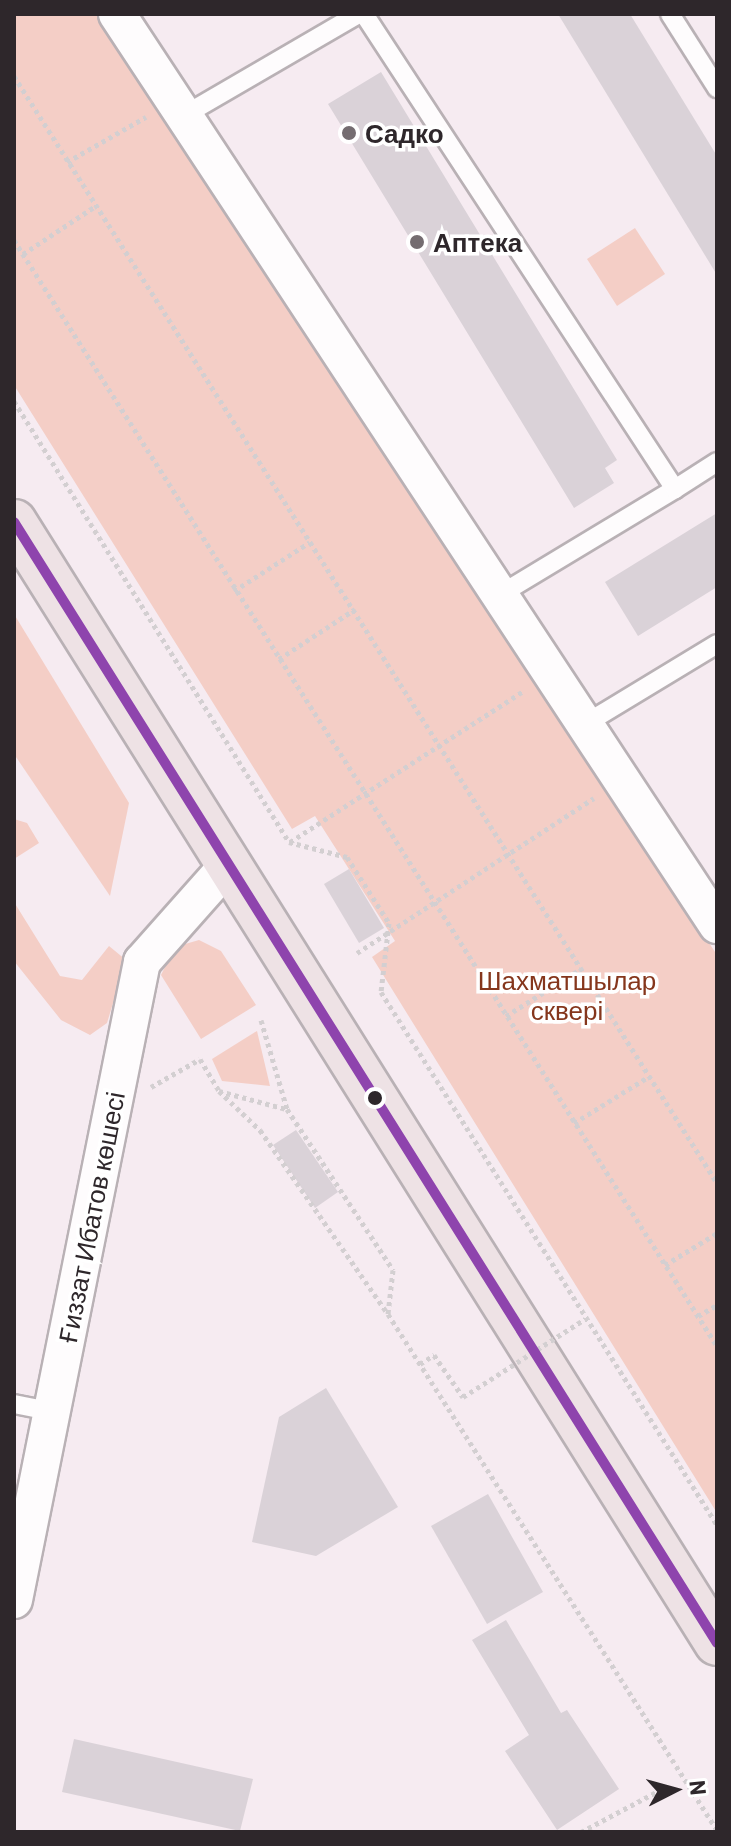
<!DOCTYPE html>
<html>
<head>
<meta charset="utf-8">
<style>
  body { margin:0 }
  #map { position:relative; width:731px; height:1846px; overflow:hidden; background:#f6ebf1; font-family:Barlow,sans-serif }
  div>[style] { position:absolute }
  .green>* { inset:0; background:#f4cec6 }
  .building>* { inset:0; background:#dad2d8 }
  .path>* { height:5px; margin-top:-2.5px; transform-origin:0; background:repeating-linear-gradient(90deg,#d3cfd1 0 4px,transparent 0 8px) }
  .roads { filter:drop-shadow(2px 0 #b9b1b5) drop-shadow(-2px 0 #b9b1b5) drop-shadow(0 2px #b9b1b5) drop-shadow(0 -2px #b9b1b5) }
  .service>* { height:18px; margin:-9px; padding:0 9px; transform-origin:9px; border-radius:9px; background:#fefcfd }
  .minor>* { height:36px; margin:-18px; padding:0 18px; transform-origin:18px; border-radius:18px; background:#fefcfd }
  .primary>* { height:44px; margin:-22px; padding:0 22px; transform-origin:22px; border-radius:22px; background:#eee2e5 }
  .path-bridge>* { height:5px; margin-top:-2.5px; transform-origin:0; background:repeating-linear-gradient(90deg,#d3cfd1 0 4px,transparent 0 8px) }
  .bus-1>* { height:10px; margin:-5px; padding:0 5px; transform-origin:5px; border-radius:5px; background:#8e44ad }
  .dots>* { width:22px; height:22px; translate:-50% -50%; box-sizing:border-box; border:4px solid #fff; border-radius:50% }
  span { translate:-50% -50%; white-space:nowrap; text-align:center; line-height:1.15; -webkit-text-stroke:7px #fff; paint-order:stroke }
  .poi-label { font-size:26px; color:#2e272b; font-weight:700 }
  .left { translate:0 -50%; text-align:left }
  .park-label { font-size:26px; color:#85361c }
  .street-label { font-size:26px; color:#2e272b }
  .frame { position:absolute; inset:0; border:16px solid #2e272b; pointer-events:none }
  .north { position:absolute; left:635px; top:1750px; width:80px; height:80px; -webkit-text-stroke:6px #fff; paint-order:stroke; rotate:84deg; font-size:22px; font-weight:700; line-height:32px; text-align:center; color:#2e272b }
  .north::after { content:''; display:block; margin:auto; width:28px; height:36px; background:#2e272b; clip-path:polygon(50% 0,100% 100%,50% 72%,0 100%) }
</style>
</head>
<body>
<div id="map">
  <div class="green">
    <div style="clip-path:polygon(14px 14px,98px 14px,717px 955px,717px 1513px,372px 957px,395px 941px,315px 816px,292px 829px,14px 385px)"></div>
    <div style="clip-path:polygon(635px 228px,665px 274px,617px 306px,587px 259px)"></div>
    <div style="clip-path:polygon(14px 614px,129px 803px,110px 896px,14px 754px)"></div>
    <div style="clip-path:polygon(14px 819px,27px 823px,39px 843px,14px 859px)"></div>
    <div style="clip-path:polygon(14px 902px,60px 976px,82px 980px,109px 946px,126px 960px,107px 1023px,90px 1035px,61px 1020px,14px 961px)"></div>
    <div style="clip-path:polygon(199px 940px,221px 951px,256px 1005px,201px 1039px,161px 975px,175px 947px)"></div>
    <div style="clip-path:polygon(257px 1031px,270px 1086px,222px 1081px,212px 1059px)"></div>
  </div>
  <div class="building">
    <div style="clip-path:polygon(558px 14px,630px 14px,717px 156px,717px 275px)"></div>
    <div style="clip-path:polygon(381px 72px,617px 460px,605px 468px,614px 483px,574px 508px,328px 104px)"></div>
    <div style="clip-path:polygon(717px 513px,717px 587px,638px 636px,605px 582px)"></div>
    <div style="clip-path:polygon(349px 869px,384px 928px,359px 943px,324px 884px)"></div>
    <div style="clip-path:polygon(296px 1130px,338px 1192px,315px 1208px,273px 1145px)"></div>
    <div style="clip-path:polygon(326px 1388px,398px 1507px,316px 1556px,252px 1542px,279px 1417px)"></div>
    <div style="clip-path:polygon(488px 1494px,543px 1592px,487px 1624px,431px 1526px)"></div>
    <div style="clip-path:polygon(506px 1620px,561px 1713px,567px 1710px,619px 1789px,557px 1830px,505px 1751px,529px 1735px,472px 1640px)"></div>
    <div style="clip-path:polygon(74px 1739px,253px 1779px,240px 1831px,62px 1792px)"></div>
  </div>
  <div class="path">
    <div style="left:14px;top:76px;width:1311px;rotate:57.58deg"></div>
    <div style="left:67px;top:162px;width:91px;rotate:-29.7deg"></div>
    <div style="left:14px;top:240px;width:1311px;rotate:57.56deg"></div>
    <div style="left:23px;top:254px;width:85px;rotate:-33.5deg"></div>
    <div style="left:14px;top:401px;width:520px;rotate:58.05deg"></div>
    <div style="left:289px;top:842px;width:60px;rotate:14.5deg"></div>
    <div style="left:347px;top:857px;width:78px;rotate:57.5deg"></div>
    <div style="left:389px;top:923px;width:69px;rotate:96.6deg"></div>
    <div style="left:381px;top:992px;width:630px;rotate:57.77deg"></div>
    <div style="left:234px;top:591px;width:90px;rotate:-32.8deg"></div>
    <div style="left:279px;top:659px;width:91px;rotate:-33.3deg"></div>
    <div style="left:290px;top:842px;width:278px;rotate:-32.9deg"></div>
    <div style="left:357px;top:953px;width:283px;rotate:-33.2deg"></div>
    <div style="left:506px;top:1016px;width:89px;rotate:-32.1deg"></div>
    <div style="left:261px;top:1020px;width:93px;rotate:73.7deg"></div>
    <div style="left:287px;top:1109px;width:193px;rotate:56.6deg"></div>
    <div style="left:393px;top:1270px;width:44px;rotate:96.5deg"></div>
    <div style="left:151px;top:1087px;width:56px;rotate:-29.7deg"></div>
    <div style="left:200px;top:1059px;width:37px;rotate:59deg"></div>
    <div style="left:219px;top:1091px;width:69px;rotate:15deg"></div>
    <div style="left:219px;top:1091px;width:57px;rotate:43.6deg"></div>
    <div style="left:260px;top:1130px;width:224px;rotate:55.2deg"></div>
    <div style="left:388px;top:1314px;width:612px;rotate:57.48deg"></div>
    <div style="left:574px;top:1123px;width:87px;rotate:-31.9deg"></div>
    <div style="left:665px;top:1265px;width:61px;rotate:-31.6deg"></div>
    <div style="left:698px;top:1316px;width:22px;rotate:-30deg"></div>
    <div style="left:420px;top:1364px;width:17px;rotate:-33deg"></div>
    <div style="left:434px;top:1355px;width:51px;rotate:55.4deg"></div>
    <div style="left:581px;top:1832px;width:96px;rotate:-27.9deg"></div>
  </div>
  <div class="roads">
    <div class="service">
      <div style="left:364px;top:14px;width:568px;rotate:56.79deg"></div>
      <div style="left:675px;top:489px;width:203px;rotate:148.9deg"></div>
      <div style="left:670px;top:14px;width:88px;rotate:57.6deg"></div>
      <div style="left:183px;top:116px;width:203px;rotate:-30.2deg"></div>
      <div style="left:675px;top:489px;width:50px;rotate:-32.7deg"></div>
      <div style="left:585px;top:724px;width:154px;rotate:-31.2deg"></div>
      <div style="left:14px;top:1404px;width:41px;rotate:11.3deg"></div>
    </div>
    <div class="minor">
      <div style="left:117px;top:14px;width:1091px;rotate:56.63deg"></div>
      <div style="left:14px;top:1600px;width:651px;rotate:-78.66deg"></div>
      <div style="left:142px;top:962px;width:130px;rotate:-48.4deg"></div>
    </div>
    <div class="primary">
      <div style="left:14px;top:522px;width:1323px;rotate:57.91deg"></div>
    </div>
  </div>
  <div class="path-bridge">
    <div style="left:463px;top:1397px;width:145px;rotate:-32.6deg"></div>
  </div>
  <div class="bus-1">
    <div style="left:14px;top:522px;width:1323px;rotate:57.91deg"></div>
  </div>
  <div class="dots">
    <div style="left:349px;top:133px;background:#746c70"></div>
    <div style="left:417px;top:242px;background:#746c70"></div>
    <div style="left:375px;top:1098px;background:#2e272b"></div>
  </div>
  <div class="poi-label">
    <span class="left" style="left:365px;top:133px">Садко</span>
    <span class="left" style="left:433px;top:242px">Аптека</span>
  </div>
  <div class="park-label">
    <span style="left:567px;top:995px">Шахматшылар<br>сквері</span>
  </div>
  <div class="street-label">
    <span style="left:91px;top:1217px;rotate:-79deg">Ғиззат Ибатов көшесі</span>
  </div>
  <div class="frame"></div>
  <div class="north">N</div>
</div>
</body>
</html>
